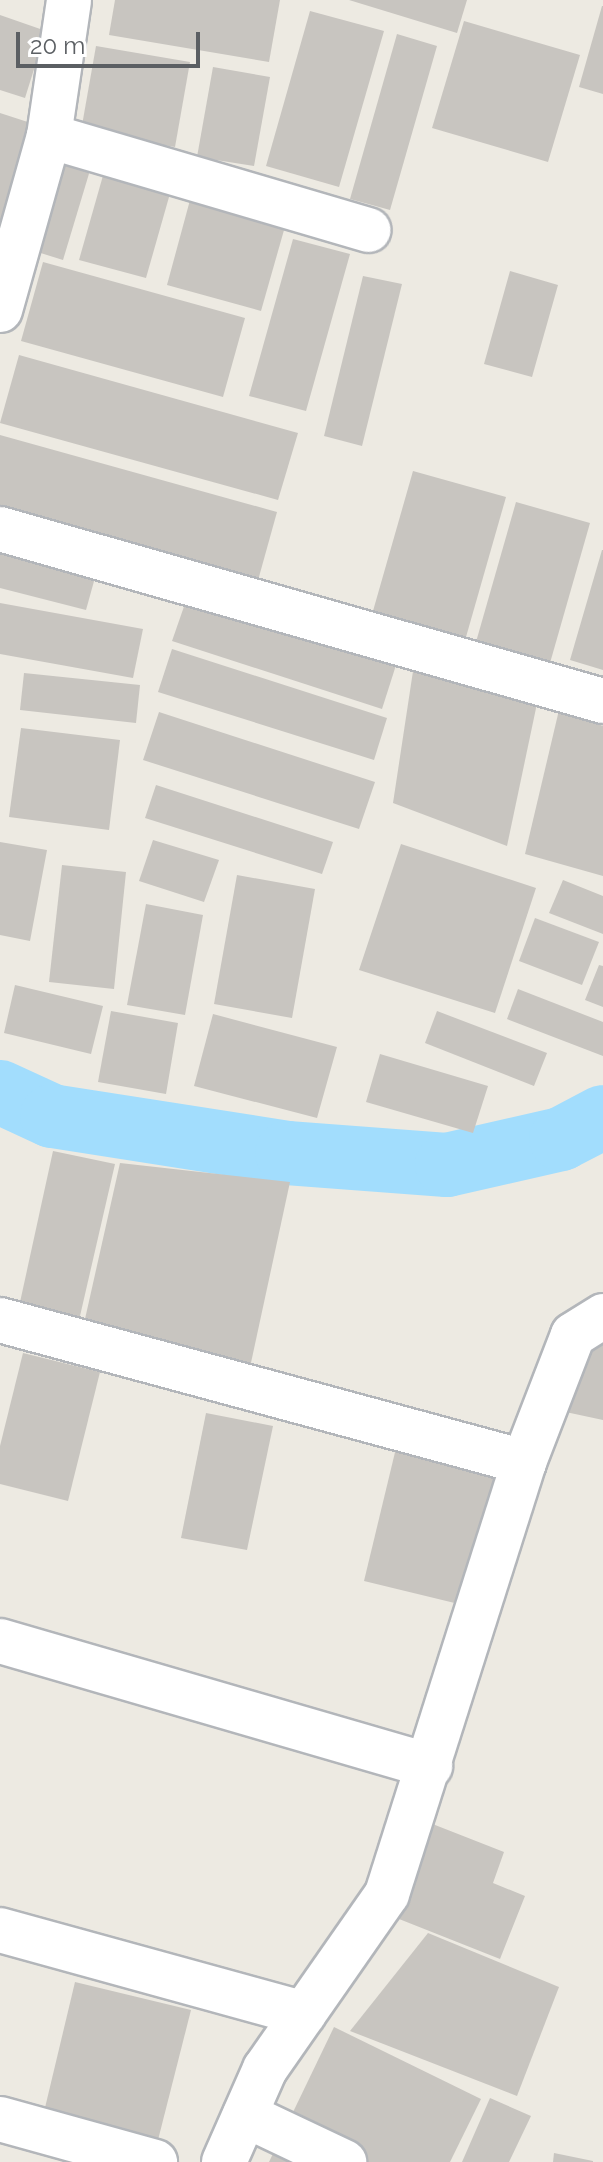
<!DOCTYPE html>
<html>
<head>
<meta charset="utf-8">
<style>
  body { margin:0 }
  #map { position:relative; width:603px; height:2162px; overflow:hidden; background:#edeae2; font-family:Raleway,sans-serif }
  div>[style] { position:absolute }
  .canal>* { height:64px; margin:-32px; padding:0 32px; transform-origin:32px; border-radius:32px; background:#a2ddfd }
  .building>* { inset:0; background:#c8c5c0 }
  .roads { filter:drop-shadow(2px 0 #b3b6ba) drop-shadow(-2px 0 #b3b6ba) drop-shadow(0 2px #b3b6ba) drop-shadow(0 -2px #b3b6ba) }
  .minor>* { height:44px; margin:-22px; padding:0 22px; transform-origin:22px; border-radius:22px; background:#fff }
  span { translate:-50% -50%; white-space:nowrap; text-align:center; line-height:1.15; -webkit-text-stroke:6px #fff; paint-order:stroke }
  .scale { position:absolute; left:16px; top:32px; width:184px; height:36px; box-sizing:border-box; border:4px solid #5b5f63; border-top:0; padding-left:10px; font-size:24px; line-height:28px; white-space:nowrap; color:#5b5f63; -webkit-text-stroke:6px #fff; paint-order:stroke }
</style>
</head>
<body>
<div id="map">
  <div class="canal">
    <div style="left:0;top:1092px;width:57px;rotate:24.8deg"></div>
    <div style="left:52px;top:1116px;width:238px;rotate:8.9deg"></div>
    <div style="left:287px;top:1153px;width:160px;rotate:4.3deg"></div>
    <div style="left:447px;top:1165px;width:117px;rotate:-12.8deg"></div>
    <div style="left:561px;top:1139px;width:47px;rotate:-27.6deg"></div>
  </div>
  <div class="building">
    <div style="clip-path:polygon(115px 0,280px 0,269px 62px,109px 35px)"></div>
    <div style="clip-path:polygon(349px 0,467px 0,457px 33px)"></div>
    <div style="clip-path:polygon(602px 6px,603px 6px,603px 94px,579px 87px)"></div>
    <div style="clip-path:polygon(310px 11px,384px 31px,339px 187px,266px 166px)"></div>
    <div style="clip-path:polygon(0 15px,46px 31px,25px 98px,0 90px)"></div>
    <div style="clip-path:polygon(464px 21px,580px 55px,548px 162px,432px 128px)"></div>
    <div style="clip-path:polygon(397px 34px,437px 46px,390px 210px,350px 199px)"></div>
    <div style="clip-path:polygon(96px 46px,190px 62px,175px 147px,81px 131px)"></div>
    <div style="clip-path:polygon(213px 67px,270px 77px,254px 166px,197px 157px)"></div>
    <div style="clip-path:polygon(0 113px,37px 125px,0 230px)"></div>
    <div style="clip-path:polygon(57px 158px,91px 167px,63px 260px,31px 250px)"></div>
    <div style="clip-path:polygon(104px 172px,171px 190px,146px 278px,79px 260px)"></div>
    <div style="clip-path:polygon(193px 189px,288px 216px,261px 311px,167px 285px)"></div>
    <div style="clip-path:polygon(293px 239px,350px 254px,306px 411px,249px 396px)"></div>
    <div style="clip-path:polygon(43px 262px,245px 318px,223px 397px,21px 341px)"></div>
    <div style="clip-path:polygon(510px 271px,558px 285px,532px 377px,484px 364px)"></div>
    <div style="clip-path:polygon(363px 276px,402px 284px,362px 446px,324px 436px)"></div>
    <div style="clip-path:polygon(19px 355px,298px 433px,278px 500px,0 423px)"></div>
    <div style="clip-path:polygon(0 435px,277px 512px,257px 584px,0 513px)"></div>
    <div style="clip-path:polygon(413px 471px,506px 497px,466px 637px,373px 611px)"></div>
    <div style="clip-path:polygon(516px 502px,590px 523px,550px 663px,476px 642px)"></div>
    <div style="clip-path:polygon(602px 550px,603px 550px,603px 670px,570px 660px)"></div>
    <div style="clip-path:polygon(0 551px,96px 574px,86px 610px,0 588px)"></div>
    <div style="clip-path:polygon(188px 595px,397px 662px,382px 709px,172px 641px)"></div>
    <div style="clip-path:polygon(0 603px,143px 629px,133px 678px,0 654px)"></div>
    <div style="clip-path:polygon(172px 649px,387px 718px,374px 760px,158px 692px)"></div>
    <div style="clip-path:polygon(415px 658px,539px 694px,507px 846px,393px 803px)"></div>
    <div style="clip-path:polygon(24px 673px,140px 685px,136px 723px,20px 710px)"></div>
    <div style="clip-path:polygon(559px 710px,603px 726px,603px 876px,525px 854px)"></div>
    <div style="clip-path:polygon(159px 712px,375px 782px,359px 829px,143px 760px)"></div>
    <div style="clip-path:polygon(21px 728px,120px 740px,109px 830px,9px 817px)"></div>
    <div style="clip-path:polygon(156px 785px,333px 842px,322px 874px,145px 818px)"></div>
    <div style="clip-path:polygon(153px 840px,219px 860px,204px 902px,139px 881px)"></div>
    <div style="clip-path:polygon(0 842px,47px 850px,30px 941px,0 935px)"></div>
    <div style="clip-path:polygon(401px 844px,536px 888px,495px 1013px,359px 970px)"></div>
    <div style="clip-path:polygon(62px 865px,126px 872px,114px 989px,49px 982px)"></div>
    <div style="clip-path:polygon(237px 875px,315px 889px,292px 1018px,214px 1004px)"></div>
    <div style="clip-path:polygon(563px 880px,603px 896px,603px 934px,549px 913px)"></div>
    <div style="clip-path:polygon(146px 904px,203px 915px,185px 1015px,127px 1005px)"></div>
    <div style="clip-path:polygon(535px 918px,599px 942px,582px 985px,519px 961px)"></div>
    <div style="clip-path:polygon(599px 965px,603px 966px,603px 1007px,585px 1000px)"></div>
    <div style="clip-path:polygon(15px 985px,103px 1006px,91px 1054px,4px 1033px)"></div>
    <div style="clip-path:polygon(518px 989px,603px 1022px,603px 1056px,507px 1019px)"></div>
    <div style="clip-path:polygon(111px 1011px,178px 1023px,166px 1094px,98px 1082px)"></div>
    <div style="clip-path:polygon(437px 1011px,547px 1053px,534px 1086px,425px 1043px)"></div>
    <div style="clip-path:polygon(213px 1014px,337px 1047px,317px 1118px,194px 1086px)"></div>
    <div style="clip-path:polygon(380px 1054px,488px 1086px,473px 1133px,366px 1102px)"></div>
    <div style="clip-path:polygon(53px 1151px,115px 1164px,77px 1329px,17px 1316px)"></div>
    <div style="clip-path:polygon(120px 1163px,290px 1182px,249px 1372px,83px 1328px)"></div>
    <div style="clip-path:polygon(578px 1337px,603px 1343px,603px 1420px,561px 1411px)"></div>
    <div style="clip-path:polygon(23px 1353px,100px 1372px,68px 1501px,0 1484px,0 1446px)"></div>
    <div style="clip-path:polygon(206px 1413px,273px 1426px,247px 1550px,181px 1538px)"></div>
    <div style="clip-path:polygon(397px 1444px,500px 1468px,467px 1606px,364px 1581px)"></div>
    <div style="clip-path:polygon(430px 1823px,504px 1852px,493px 1883px,525px 1896px,500px 1959px,394px 1917px)"></div>
    <div style="clip-path:polygon(428px 1933px,559px 1987px,517px 2096px,350px 2031px)"></div>
    <div style="clip-path:polygon(75px 1982px,191px 2010px,158px 2140px,44px 2112px)"></div>
    <div style="clip-path:polygon(334px 2027px,481px 2099px,450px 2162px,269px 2162px)"></div>
    <div style="clip-path:polygon(490px 2098px,531px 2116px,509px 2162px,462px 2162px)"></div>
    <div style="clip-path:polygon(554px 2153px,593px 2161px,593px 2162px,553px 2162px)"></div>
  </div>
  <div class="roads">
    <div class="minor">
      <div style="left:49px;top:136px;width:333px;rotate:16.4deg"></div>
      <div style="left:0;top:310px;width:181px;rotate:-74.3deg"></div>
      <div style="left:49px;top:136px;width:137px;rotate:-81.6deg"></div>
      <div style="left:0;top:529px;width:627px;rotate:15.92deg"></div>
      <div style="left:0;top:1320px;width:543px;rotate:15.16deg"></div>
      <div style="left:0;top:1641px;width:448px;rotate:16.2deg"></div>
      <div style="left:0;top:1930px;width:315px;rotate:15.4deg"></div>
      <div style="left:245px;top:2115px;width:110px;rotate:25.4deg"></div>
      <div style="left:0;top:2119px;width:161px;rotate:15.5deg"></div>
      <div style="left:224px;top:2162px;width:102px;rotate:-66.2deg"></div>
      <div style="left:265px;top:2069px;width:213px;rotate:-55.1deg"></div>
      <div style="left:387px;top:1894px;width:453px;rotate:-72.4deg"></div>
      <div style="left:524px;top:1462px;width:136px;rotate:-68.9deg"></div>
      <div style="left:573px;top:1335px;width:36px;rotate:-32deg"></div>
    </div>
  </div>
  <div class="scale">20 m</div>
</div>
</body>
</html>
